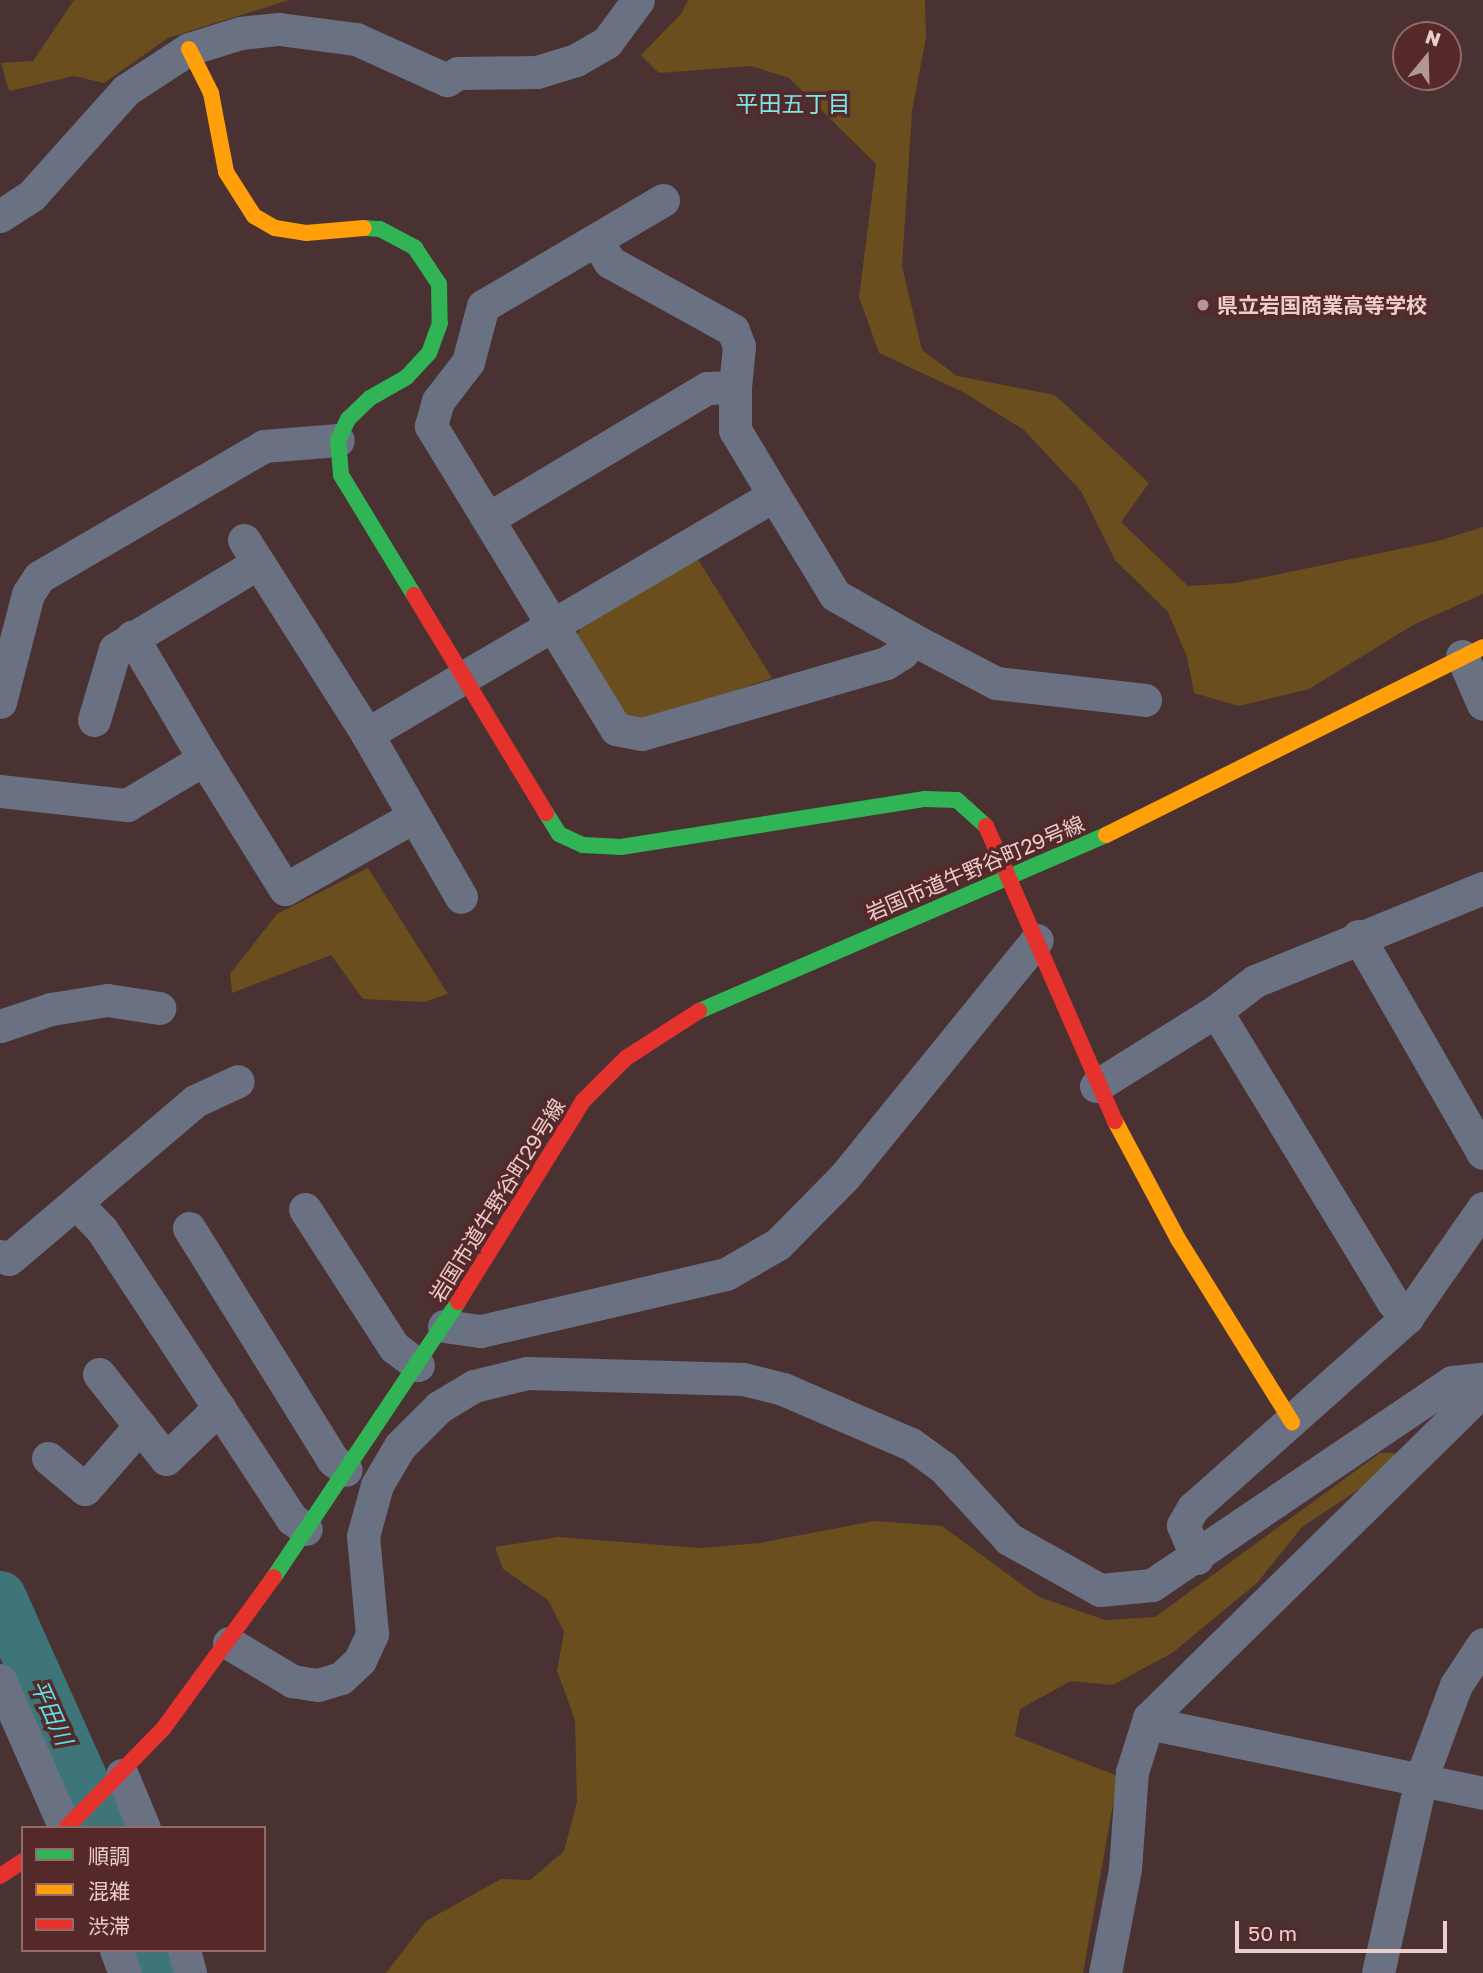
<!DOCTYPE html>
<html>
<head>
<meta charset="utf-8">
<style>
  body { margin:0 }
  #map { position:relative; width:1483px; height:1973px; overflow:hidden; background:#4a3233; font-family:"Golos Text","Noto Sans JP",sans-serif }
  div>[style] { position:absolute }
  .green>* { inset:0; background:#6a4e1d }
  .river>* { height:51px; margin:-25.5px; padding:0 25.5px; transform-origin:25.5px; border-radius:25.5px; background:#3e7578 }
  .street>* { height:33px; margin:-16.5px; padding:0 16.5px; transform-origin:16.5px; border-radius:16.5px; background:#697183 }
  .fast>* { height:16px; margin:-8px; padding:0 8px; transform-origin:8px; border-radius:8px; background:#30b455 }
  .slow>* { height:16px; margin:-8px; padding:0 8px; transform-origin:8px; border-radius:8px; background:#ff9f0a }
  .jam>* { height:16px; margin:-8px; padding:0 8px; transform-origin:8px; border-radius:8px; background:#e5322d }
  .dots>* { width:19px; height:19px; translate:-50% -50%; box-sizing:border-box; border:4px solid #552829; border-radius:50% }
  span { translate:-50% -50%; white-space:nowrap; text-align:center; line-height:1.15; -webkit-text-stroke:7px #552829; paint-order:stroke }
  .poi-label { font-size:21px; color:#ebcdcc; font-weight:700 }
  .left { translate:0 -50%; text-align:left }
  .street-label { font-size:21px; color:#ebcdcc }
  .neighbourhood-label { font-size:23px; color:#7be7eb }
  .water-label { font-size:23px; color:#5ae1e7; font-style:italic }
  .legend { position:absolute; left:21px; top:1826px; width:245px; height:126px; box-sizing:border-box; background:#552829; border:2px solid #916a6a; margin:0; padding:9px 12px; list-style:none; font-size:21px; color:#ebcdcc }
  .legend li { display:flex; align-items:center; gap:14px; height:35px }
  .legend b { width:35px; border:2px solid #916a6a }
  .north { position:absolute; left:1392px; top:21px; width:70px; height:70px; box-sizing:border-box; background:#552829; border:2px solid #916a6a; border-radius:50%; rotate:19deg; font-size:19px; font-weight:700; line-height:28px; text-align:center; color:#ebcdcc }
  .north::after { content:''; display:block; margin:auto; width:24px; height:32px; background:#b39796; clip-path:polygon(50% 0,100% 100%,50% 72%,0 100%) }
  .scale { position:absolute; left:1235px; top:1921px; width:212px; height:32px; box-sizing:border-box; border:4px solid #ebcdcc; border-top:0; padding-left:9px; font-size:21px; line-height:24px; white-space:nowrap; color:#ebcdcc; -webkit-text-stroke:5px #552829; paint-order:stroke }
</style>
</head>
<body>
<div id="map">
  <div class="green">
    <div style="clip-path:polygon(74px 0,289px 0,168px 38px,104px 83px,74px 76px,9px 91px,1px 63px,33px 61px)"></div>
    <div style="clip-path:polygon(688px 0,925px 0,926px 37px,912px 111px,902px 266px,922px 350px,957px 376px,1055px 395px,1149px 483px,1121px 522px,1188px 586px,1236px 583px,1438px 541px,1483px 527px,1483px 594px,1413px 625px,1309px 689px,1239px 706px,1194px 693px,1187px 657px,1168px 612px,1115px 560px,1081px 491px,1024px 430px,963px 392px,879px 353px,859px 297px,876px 164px,789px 78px,751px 66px,659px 73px,641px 55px,681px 14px)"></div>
    <div style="clip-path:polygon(697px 558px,772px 678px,637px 724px,622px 718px,574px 640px,588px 616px)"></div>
    <div style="clip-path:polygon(368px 868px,448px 994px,424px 1002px,363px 999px,331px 955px,232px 993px,230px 974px,277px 914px)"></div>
    <div style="clip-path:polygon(1380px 1453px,1396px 1453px,1379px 1476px,1302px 1527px,1257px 1583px,1172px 1653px,1113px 1685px,1071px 1681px,1020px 1709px,1015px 1736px,1118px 1776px,1083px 1973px,386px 1973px,426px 1921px,501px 1879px,530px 1880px,564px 1851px,577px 1802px,575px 1720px,557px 1671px,564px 1632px,548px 1600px,503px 1569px,495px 1547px,558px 1537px,699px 1548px,760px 1543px,874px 1521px,942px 1526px,1039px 1597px,1105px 1620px,1155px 1617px)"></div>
  </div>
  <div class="river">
    <div style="left:0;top:1596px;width:254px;rotate:65.9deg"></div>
    <div style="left:150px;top:1950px;width:24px;rotate:75deg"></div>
  </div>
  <div class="street">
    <div style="left:663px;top:200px;width:209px;rotate:149.5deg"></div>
    <div style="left:483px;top:306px;width:58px;rotate:105deg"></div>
    <div style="left:468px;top:362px;width:49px;rotate:127.6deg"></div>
    <div style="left:438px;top:401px;width:26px;rotate:106deg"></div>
    <div style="left:431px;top:426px;width:355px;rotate:58.6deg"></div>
    <div style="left:616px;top:729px;width:26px;rotate:11deg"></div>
    <div style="left:642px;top:734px;width:254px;rotate:-16.2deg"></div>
    <div style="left:886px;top:663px;width:19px;rotate:-32deg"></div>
    <div style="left:902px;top:653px;width:17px;rotate:-54deg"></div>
    <div style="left:0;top:216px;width:38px;rotate:-33deg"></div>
    <div style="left:32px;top:195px;width:141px;rotate:-48.2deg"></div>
    <div style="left:126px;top:90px;width:75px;rotate:-33.1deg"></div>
    <div style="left:189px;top:49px;width:53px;rotate:-17.4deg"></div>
    <div style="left:240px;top:33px;width:39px;rotate:-6deg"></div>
    <div style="left:279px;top:29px;width:78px;rotate:7.4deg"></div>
    <div style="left:356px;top:39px;width:100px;rotate:24.3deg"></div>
    <div style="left:447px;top:80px;width:13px;rotate:-32deg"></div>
    <div style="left:458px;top:73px;width:79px;rotate:-0.7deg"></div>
    <div style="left:537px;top:72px;width:41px;rotate:-17.1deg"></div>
    <div style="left:576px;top:60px;width:36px;rotate:-30deg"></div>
    <div style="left:607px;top:42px;width:52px;rotate:-53.6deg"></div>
    <div style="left:735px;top:387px;width:43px;rotate:90deg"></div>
    <div style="left:735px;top:430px;width:76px;rotate:59deg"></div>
    <div style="left:489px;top:518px;width:254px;rotate:-30.8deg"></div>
    <div style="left:707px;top:388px;width:28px;rotate:-2deg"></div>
    <div style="left:735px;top:387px;width:41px;rotate:-84.4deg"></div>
    <div style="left:739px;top:346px;width:17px;rotate:-111deg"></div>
    <div style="left:733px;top:330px;width:141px;rotate:-151.1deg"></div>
    <div style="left:610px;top:262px;width:24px;rotate:-123deg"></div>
    <div style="left:244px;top:540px;width:230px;rotate:57.6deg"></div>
    <div style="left:367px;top:734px;width:188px;rotate:60deg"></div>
    <div style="left:1462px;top:656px;width:52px;rotate:66.4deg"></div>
    <div style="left:0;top:702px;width:112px;rotate:-75.5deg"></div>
    <div style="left:28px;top:594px;width:20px;rotate:-57deg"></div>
    <div style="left:39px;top:577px;width:260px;rotate:-30.2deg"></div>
    <div style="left:264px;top:446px;width:74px;rotate:-4.6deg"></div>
    <div style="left:94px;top:720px;width:74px;rotate:-73.5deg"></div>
    <div style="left:115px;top:649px;width:167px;rotate:-31deg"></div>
    <div style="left:367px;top:734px;width:472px;rotate:-30.4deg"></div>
    <div style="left:774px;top:495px;width:117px;rotate:58.6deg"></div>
    <div style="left:835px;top:595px;width:89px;rotate:29.7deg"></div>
    <div style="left:912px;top:639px;width:95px;rotate:27.6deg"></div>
    <div style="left:996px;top:683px;width:150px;rotate:6.5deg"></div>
    <div style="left:204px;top:759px;width:153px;rotate:58.1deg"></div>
    <div style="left:285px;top:889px;width:147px;rotate:-29.4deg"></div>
    <div style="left:0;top:791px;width:128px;rotate:6.3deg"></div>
    <div style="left:127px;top:805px;width:90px;rotate:-30.9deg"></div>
    <div style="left:204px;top:759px;width:142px;rotate:-120.5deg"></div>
    <div style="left:1358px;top:936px;width:250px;rotate:60.1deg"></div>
    <div style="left:1216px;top:1011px;width:341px;rotate:58.7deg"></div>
    <div style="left:1393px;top:1302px;width:21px;rotate:47deg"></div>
    <div style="left:0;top:1026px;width:54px;rotate:-18.4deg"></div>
    <div style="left:51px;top:1009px;width:57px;rotate:-9.1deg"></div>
    <div style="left:107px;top:1000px;width:53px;rotate:8.7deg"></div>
    <div style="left:1096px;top:1086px;width:142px;rotate:-32deg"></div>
    <div style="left:1216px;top:1011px;width:49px;rotate:-37.6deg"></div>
    <div style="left:1255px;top:981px;width:246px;rotate:-22.2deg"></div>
    <div style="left:77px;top:1204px;width:36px;rotate:46deg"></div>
    <div style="left:102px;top:1230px;width:346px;rotate:56.7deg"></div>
    <div style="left:292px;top:1519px;width:17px;rotate:36deg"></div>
    <div style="left:305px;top:1209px;width:164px;rotate:57.2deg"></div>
    <div style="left:394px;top:1347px;width:30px;rotate:37deg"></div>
    <div style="left:189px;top:1228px;width:273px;rotate:58.2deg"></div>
    <div style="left:333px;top:1460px;width:16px;rotate:38deg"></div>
    <div style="left:0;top:1256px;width:9px;rotate:18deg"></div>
    <div style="left:9px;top:1259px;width:244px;rotate:-40.3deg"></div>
    <div style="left:195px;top:1101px;width:47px;rotate:-24.9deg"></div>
    <div style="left:444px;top:1326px;width:37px;rotate:8deg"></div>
    <div style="left:481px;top:1331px;width:252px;rotate:-13.1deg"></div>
    <div style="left:726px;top:1274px;width:60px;rotate:-30deg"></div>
    <div style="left:778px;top:1244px;width:95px;rotate:-45.4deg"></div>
    <div style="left:845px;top:1176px;width:304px;rotate:-50.9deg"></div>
    <div style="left:99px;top:1374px;width:108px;rotate:51.8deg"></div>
    <div style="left:166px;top:1459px;width:74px;rotate:-43.9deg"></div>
    <div style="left:48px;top:1458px;width:48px;rotate:40deg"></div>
    <div style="left:85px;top:1489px;width:84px;rotate:-48.9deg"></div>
    <div style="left:1197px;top:1558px;width:36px;rotate:-113deg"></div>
    <div style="left:1183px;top:1525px;width:20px;rotate:-60deg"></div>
    <div style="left:1193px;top:1508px;width:287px;rotate:-41.7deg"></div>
    <div style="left:1407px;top:1317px;width:133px;rotate:-55.1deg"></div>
    <div style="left:229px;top:1643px;width:74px;rotate:31.1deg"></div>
    <div style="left:292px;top:1681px;width:26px;rotate:9deg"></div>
    <div style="left:318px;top:1685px;width:24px;rotate:-17deg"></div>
    <div style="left:341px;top:1678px;width:26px;rotate:-43deg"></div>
    <div style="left:360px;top:1660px;width:29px;rotate:-65deg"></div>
    <div style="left:372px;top:1634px;width:98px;rotate:-95.2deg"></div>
    <div style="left:363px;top:1536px;width:53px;rotate:-74.6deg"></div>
    <div style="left:377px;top:1485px;width:45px;rotate:-59.5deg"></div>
    <div style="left:400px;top:1446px;width:55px;rotate:-45deg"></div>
    <div style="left:439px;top:1407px;width:41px;rotate:-31deg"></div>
    <div style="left:474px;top:1386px;width:55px;rotate:-13.8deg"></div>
    <div style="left:527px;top:1373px;width:216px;rotate:1.6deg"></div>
    <div style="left:743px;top:1379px;width:41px;rotate:14deg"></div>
    <div style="left:783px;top:1389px;width:139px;rotate:23.3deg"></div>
    <div style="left:911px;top:1444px;width:39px;rotate:36deg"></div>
    <div style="left:943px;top:1467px;width:98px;rotate:47.5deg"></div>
    <div style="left:1009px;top:1539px;width:104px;rotate:29.3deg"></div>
    <div style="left:1100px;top:1590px;width:52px;rotate:-5.5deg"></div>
    <div style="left:1152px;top:1585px;width:362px;rotate:-34.1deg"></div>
    <div style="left:1452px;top:1382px;width:31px;rotate:-6deg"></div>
    <div style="left:0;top:1680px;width:162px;rotate:66.3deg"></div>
    <div style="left:1149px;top:1718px;width:16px;rotate:30deg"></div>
    <div style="left:1163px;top:1726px;width:327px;rotate:11.8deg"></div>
    <div style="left:122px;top:1775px;width:57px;rotate:67.5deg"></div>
    <div style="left:116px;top:1950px;width:25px;rotate:69deg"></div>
    <div style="left:184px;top:1950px;width:24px;rotate:75deg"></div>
    <div style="left:1105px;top:1973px;width:106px;rotate:-79.1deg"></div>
    <div style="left:1125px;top:1869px;width:97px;rotate:-85.9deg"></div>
    <div style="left:1132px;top:1772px;width:57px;rotate:-72.5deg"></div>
    <div style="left:1149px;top:1718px;width:468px;rotate:-44.5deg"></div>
    <div style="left:1378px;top:1973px;width:199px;rotate:-77.5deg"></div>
    <div style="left:1421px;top:1779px;width:100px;rotate:-69.6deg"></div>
    <div style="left:1456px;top:1685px;width:49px;rotate:-56.6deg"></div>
  </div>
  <div class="fast">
    <div style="left:364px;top:228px;width:16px;rotate:4deg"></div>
    <div style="left:380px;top:229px;width:40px;rotate:28deg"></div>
    <div style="left:415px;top:248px;width:43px;rotate:56.3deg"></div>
    <div style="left:439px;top:284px;width:39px;rotate:89deg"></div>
    <div style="left:440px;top:323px;width:32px;rotate:110deg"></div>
    <div style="left:429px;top:353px;width:33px;rotate:133deg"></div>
    <div style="left:407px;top:377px;width:43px;rotate:150.4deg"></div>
    <div style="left:370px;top:398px;width:30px;rotate:136deg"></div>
    <div style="left:348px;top:419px;width:23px;rotate:115deg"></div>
    <div style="left:338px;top:440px;width:35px;rotate:85deg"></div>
    <div style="left:341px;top:475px;width:140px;rotate:58.7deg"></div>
    <div style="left:546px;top:813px;width:25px;rotate:58deg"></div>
    <div style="left:559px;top:834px;width:26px;rotate:25deg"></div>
    <div style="left:583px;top:845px;width:38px;rotate:3deg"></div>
    <div style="left:621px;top:847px;width:308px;rotate:-9deg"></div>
    <div style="left:925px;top:799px;width:32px;rotate:2deg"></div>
    <div style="left:957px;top:800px;width:39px;rotate:42deg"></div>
    <div style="left:699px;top:1011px;width:443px;rotate:-23.4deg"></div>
    <div style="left:274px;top:1577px;width:331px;rotate:-56.2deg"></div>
  </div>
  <div class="slow">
    <div style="left:189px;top:49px;width:49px;rotate:63.4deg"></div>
    <div style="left:211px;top:93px;width:80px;rotate:79.2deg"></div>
    <div style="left:226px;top:172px;width:52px;rotate:57.5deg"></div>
    <div style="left:254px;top:216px;width:24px;rotate:30deg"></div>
    <div style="left:275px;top:228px;width:31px;rotate:9deg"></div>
    <div style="left:306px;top:233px;width:58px;rotate:-4.9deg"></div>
    <div style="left:1106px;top:835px;width:421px;rotate:-26.5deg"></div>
    <div style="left:1115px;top:1121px;width:134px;rotate:61.9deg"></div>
    <div style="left:1178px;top:1239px;width:216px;rotate:58.1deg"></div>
  </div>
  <div class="jam">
    <div style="left:414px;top:595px;width:255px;rotate:58.8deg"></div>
    <div style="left:986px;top:826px;width:322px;rotate:66.4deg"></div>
    <div style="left:458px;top:1302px;width:237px;rotate:-58.1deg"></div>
    <div style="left:583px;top:1101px;width:61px;rotate:-45deg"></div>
    <div style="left:626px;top:1058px;width:87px;rotate:-32.8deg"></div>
    <div style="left:66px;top:1828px;width:139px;rotate:-45.6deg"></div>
    <div style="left:163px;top:1729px;width:188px;rotate:-53.9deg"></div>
    <div style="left:0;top:1876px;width:27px;rotate:-33deg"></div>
  </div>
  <div class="dots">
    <div style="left:1203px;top:305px;background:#b39796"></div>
  </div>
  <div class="poi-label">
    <span class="left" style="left:1217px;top:305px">県立岩国商業高等学校</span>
  </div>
  <div class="street-label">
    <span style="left:975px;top:868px;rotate:-23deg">岩国市道牛野谷町29号線</span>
    <span style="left:497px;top:1200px;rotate:-58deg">岩国市道牛野谷町29号線</span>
  </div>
  <div class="neighbourhood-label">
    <span style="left:793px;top:103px">平田五丁目</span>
  </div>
  <div class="water-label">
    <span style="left:52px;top:1712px;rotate:66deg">平田川</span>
  </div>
  <ul class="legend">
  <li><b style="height:9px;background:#30b455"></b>順調</li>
  <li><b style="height:9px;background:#ff9f0a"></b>混雑</li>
  <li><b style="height:9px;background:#e5322d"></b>渋滞</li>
  </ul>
  <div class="north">N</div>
  <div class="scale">50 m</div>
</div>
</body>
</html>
